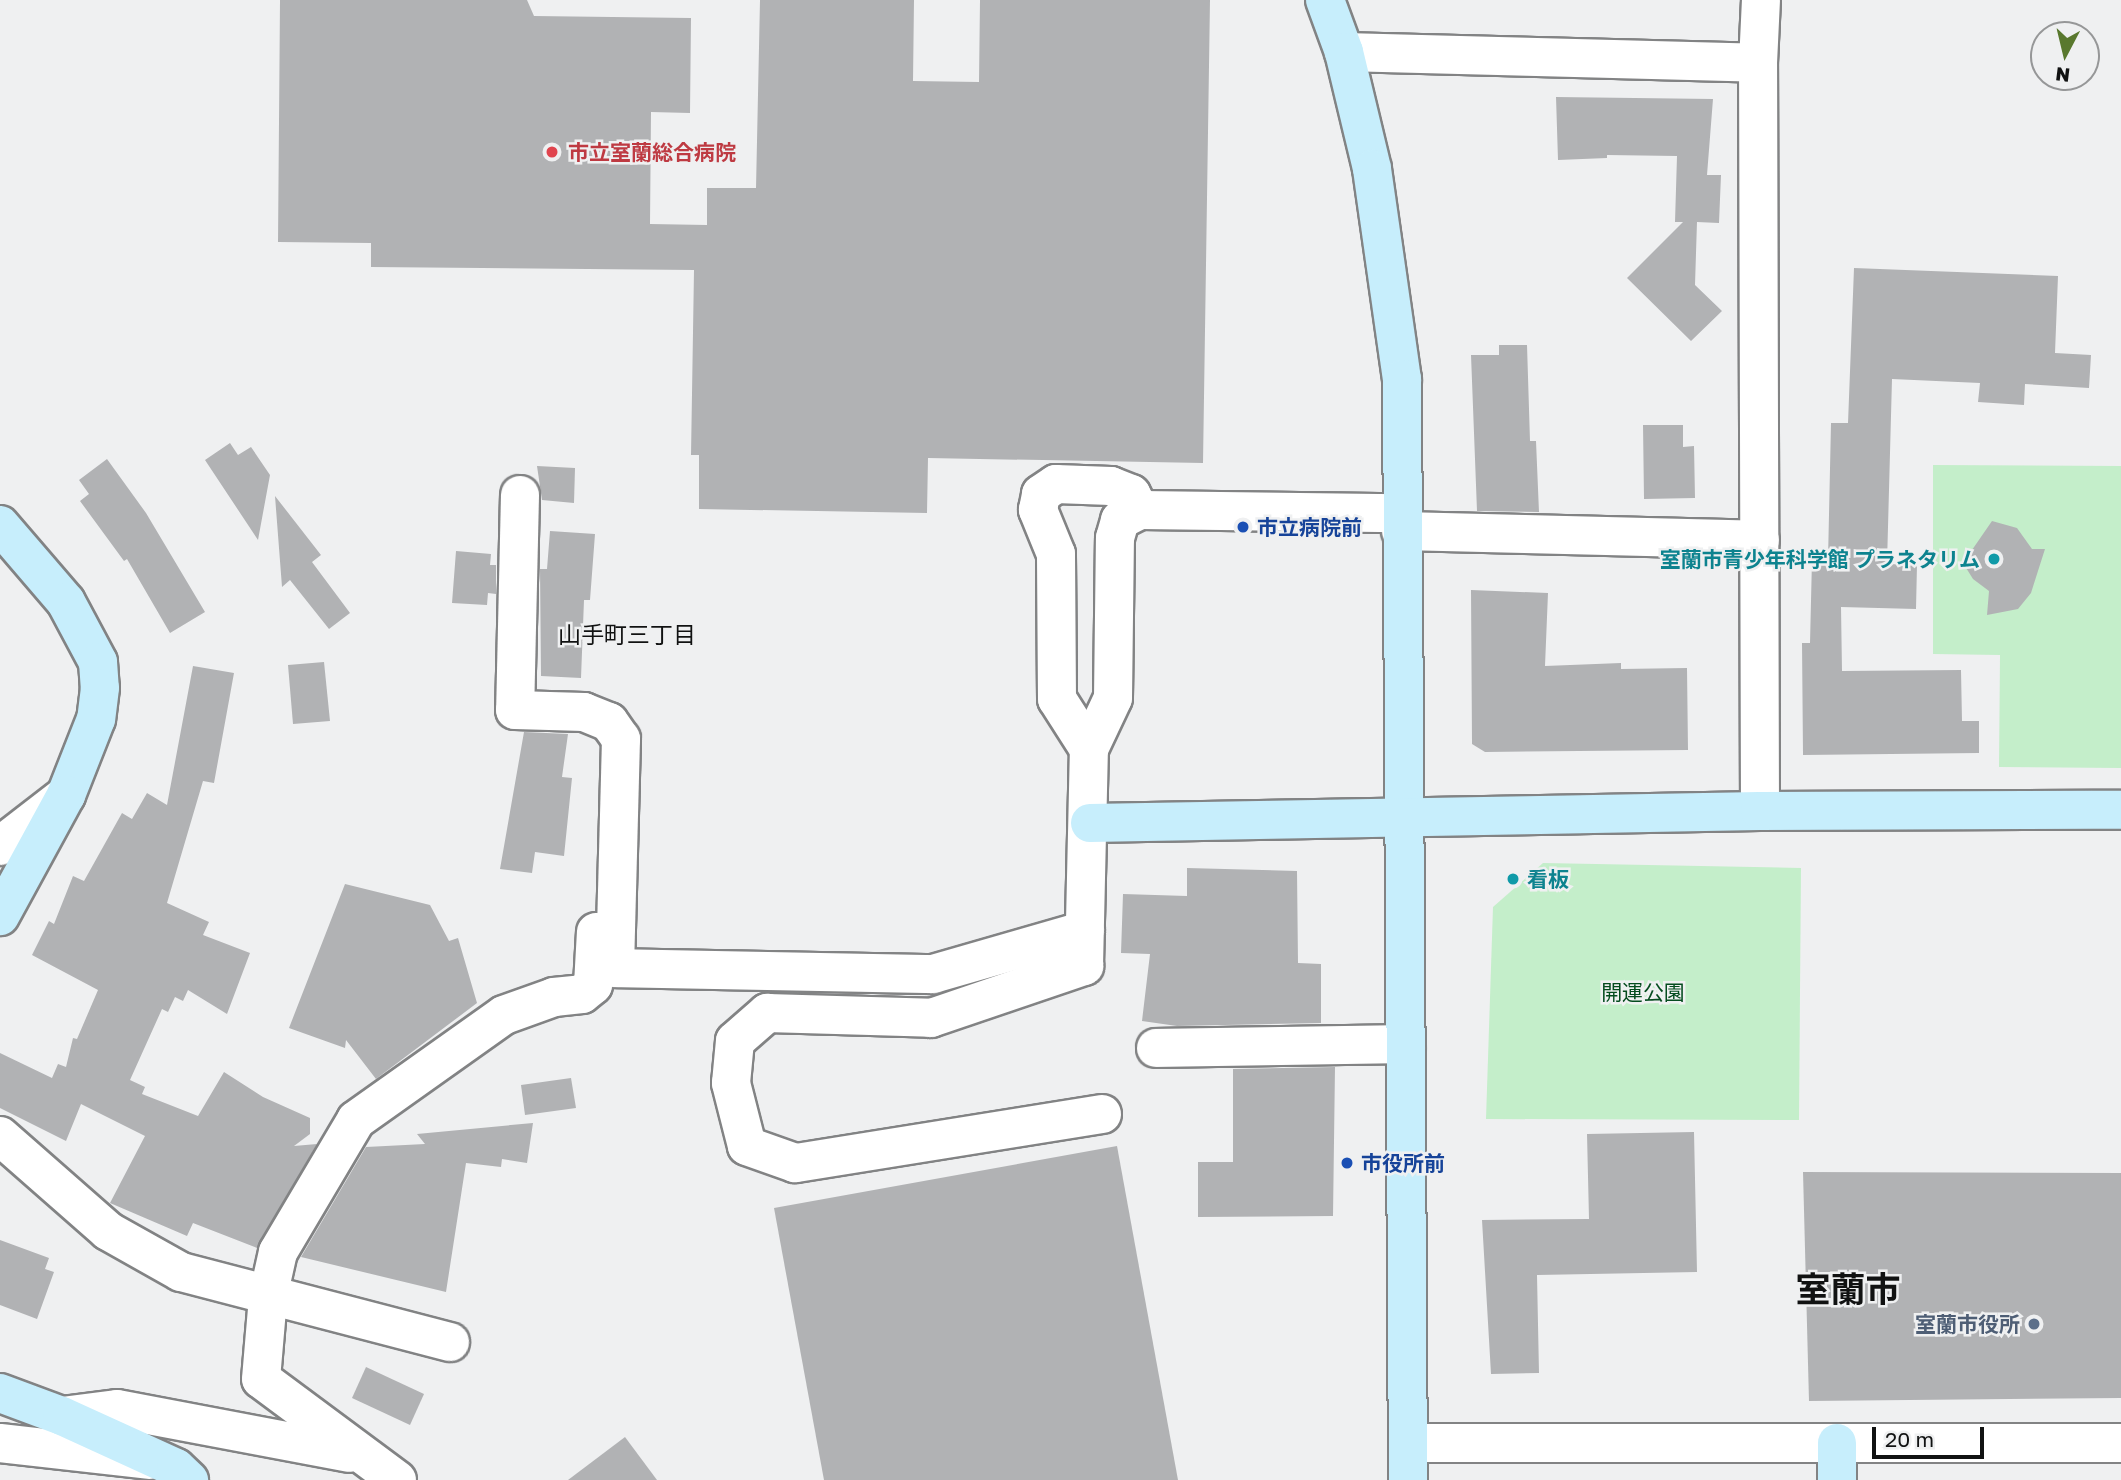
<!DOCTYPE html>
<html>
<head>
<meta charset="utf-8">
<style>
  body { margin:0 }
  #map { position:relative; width:2121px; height:1480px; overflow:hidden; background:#eff0f1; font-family:"Golos Text","Noto Sans JP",sans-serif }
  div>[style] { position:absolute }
  .green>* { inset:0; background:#c4eeca }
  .building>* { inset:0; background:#b1b2b4 }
  .roads { filter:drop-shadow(2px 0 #828384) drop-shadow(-2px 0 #828384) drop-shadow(0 2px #828384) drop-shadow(0 -2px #828384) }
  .street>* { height:38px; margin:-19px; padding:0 19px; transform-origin:19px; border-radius:19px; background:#fff }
  .secondary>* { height:38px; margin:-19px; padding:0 19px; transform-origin:19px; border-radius:19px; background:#c7eefc }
  .dots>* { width:19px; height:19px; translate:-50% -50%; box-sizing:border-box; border:4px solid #eff0f1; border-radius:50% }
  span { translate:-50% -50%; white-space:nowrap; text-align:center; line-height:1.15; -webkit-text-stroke:5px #eff0f1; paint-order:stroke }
  .health-label { font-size:21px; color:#be3a42; font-weight:700 }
  .left { translate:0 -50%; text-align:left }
  .transit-label { font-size:21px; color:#164399; font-weight:700 }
  .culture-label { font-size:21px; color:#0d838f; font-weight:700 }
  .right { translate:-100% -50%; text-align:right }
  .park-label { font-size:21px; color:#054c1f }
  .service-label { font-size:21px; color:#4e5e75; font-weight:700 }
  .neighbourhood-label { font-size:23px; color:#111212 }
  .town-label { font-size:35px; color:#111212; font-weight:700 }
  .north { position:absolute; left:2030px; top:21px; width:70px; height:70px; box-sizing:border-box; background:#eff0f1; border:2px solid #969798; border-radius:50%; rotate:187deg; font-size:19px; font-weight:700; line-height:28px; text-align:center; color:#111212 }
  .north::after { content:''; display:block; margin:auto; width:24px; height:32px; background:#59782e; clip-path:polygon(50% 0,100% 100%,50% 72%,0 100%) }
  .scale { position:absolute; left:1872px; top:1427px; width:112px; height:32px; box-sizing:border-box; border:4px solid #111212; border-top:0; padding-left:9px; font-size:21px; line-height:24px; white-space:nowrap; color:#111212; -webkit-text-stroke:5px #eff0f1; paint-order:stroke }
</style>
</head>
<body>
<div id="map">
  <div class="green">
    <div style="clip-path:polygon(1933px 465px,2121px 466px,2121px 768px,1999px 767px,2000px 655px,1933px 654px)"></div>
    <div style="clip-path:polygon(1543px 863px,1801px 868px,1799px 1120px,1486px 1119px,1493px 907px)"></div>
  </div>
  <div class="building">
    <div style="clip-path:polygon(280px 0,527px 0,534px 16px,691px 18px,690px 113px,651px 112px,650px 224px,707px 225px,707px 188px,756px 188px,760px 0,914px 0,913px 81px,979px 82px,980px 0,1210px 0,1203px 463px,928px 458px,927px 513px,699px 509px,699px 455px,691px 455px,694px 270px,371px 267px,371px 243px,278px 242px)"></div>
    <div style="clip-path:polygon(1556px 97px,1713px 99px,1707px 175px,1721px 175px,1719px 223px,1697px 222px,1695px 285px,1722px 311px,1691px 341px,1627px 278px,1683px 222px,1675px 222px,1677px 156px,1607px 155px,1607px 158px,1558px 160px)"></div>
    <div style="clip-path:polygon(1854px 268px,2058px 276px,2055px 353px,2091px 355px,2089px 388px,2025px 384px,2024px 405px,1978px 402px,1980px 383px,1892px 379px,1887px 564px,1917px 565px,1916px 609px,1841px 607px,1842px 671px,1961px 670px,1962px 721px,1979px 721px,1979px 753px,1803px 755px,1802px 643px,1810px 643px,1812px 559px,1828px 560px,1831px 423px,1848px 423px)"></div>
    <div style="clip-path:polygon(1499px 345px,1527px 345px,1530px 441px,1536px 441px,1539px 512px,1477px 511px,1471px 355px,1499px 355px)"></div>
    <div style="clip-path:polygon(1643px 425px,1683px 425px,1683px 447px,1694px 446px,1695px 498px,1644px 499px)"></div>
    <div style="clip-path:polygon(230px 443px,238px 455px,251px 447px,270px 475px,258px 540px,205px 460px)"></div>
    <div style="clip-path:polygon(107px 459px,146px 513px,205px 612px,170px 633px,127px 559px,124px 561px,80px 501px,89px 494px,79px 480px)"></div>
    <div style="clip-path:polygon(537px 466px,575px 468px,574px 503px,542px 500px)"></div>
    <div style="clip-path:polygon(275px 496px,321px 555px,312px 562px,350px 613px,329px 629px,290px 580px,282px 587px)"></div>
    <div style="clip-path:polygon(1992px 521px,2017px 528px,2032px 549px,2045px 549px,2031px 593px,2018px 609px,1987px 615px,1989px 591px,1973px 579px,1963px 563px)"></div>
    <div style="clip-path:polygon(550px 531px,595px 534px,590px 600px,584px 600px,581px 678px,541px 676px,540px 569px,547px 569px)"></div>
    <div style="clip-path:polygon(456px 551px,491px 554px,490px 565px,496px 565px,496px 594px,488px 593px,487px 605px,452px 603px)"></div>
    <div style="clip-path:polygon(1471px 590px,1548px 593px,1545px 666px,1621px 663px,1621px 669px,1687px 668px,1688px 750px,1485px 752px,1472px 744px)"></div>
    <div style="clip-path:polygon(324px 662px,330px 721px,293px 724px,288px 665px)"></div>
    <div style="clip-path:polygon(193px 666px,234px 673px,214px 783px,203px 781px,167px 903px,209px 922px,203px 935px,250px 953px,227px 1014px,188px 990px,183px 1001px,175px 997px,168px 1012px,162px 1009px,130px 1080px,145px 1087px,142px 1094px,198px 1116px,224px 1072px,263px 1097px,310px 1118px,310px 1134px,294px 1146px,317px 1144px,257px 1248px,193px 1223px,187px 1236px,110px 1203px,145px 1136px,81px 1104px,66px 1141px,0 1108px,0 1053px,52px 1078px,58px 1064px,66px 1067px,73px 1038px,77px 1039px,98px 990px,32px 955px,49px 921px,54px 924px,73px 876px,84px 881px,122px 813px,132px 819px,147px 793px,167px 805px)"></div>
    <div style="clip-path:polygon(524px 732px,568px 734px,562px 777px,572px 778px,564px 856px,535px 852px,532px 873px,500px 869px)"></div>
    <div style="clip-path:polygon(1187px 868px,1297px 871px,1298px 963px,1321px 964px,1321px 1023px,1177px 1026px,1142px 1021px,1150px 954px,1121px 953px,1123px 894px,1187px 896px)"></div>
    <div style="clip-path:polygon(345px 884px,430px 905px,449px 941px,458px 938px,477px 1003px,376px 1079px,346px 1040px,345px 1048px,289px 1028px)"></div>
    <div style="clip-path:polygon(1335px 1067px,1333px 1216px,1198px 1217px,1198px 1162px,1233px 1162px,1233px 1069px)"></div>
    <div style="clip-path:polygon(571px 1078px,576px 1108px,525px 1115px,521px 1085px)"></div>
    <div style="clip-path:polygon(533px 1123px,527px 1163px,502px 1159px,501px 1167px,466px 1163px,446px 1292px,301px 1257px,366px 1147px,425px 1144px,417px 1134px)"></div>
    <div style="clip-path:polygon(1694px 1132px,1697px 1272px,1537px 1275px,1539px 1373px,1491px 1374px,1482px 1220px,1589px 1219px,1587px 1134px)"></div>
    <div style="clip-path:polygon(1117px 1146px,1178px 1480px,824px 1480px,774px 1208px)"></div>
    <div style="clip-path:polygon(1803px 1172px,2121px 1173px,2121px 1398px,1809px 1401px)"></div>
    <div style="clip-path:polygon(0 1240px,49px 1258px,45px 1269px,54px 1272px,37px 1319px,0 1305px)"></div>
    <div style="clip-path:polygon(366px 1367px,424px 1394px,410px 1425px,352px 1398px)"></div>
    <div style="clip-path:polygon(625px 1437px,657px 1480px,568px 1480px)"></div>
  </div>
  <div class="roads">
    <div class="street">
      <div style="left:1344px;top:52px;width:414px;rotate:1.5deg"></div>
      <div style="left:520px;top:495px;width:215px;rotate:91.3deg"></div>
      <div style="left:515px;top:710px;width:69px;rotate:1.7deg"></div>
      <div style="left:584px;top:712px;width:27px;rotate:22deg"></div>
      <div style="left:609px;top:722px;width:21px;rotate:55deg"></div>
      <div style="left:621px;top:739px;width:229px;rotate:91.5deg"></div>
      <div style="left:615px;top:968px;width:318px;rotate:1.1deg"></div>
      <div style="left:933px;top:974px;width:158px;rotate:-16.1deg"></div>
      <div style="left:1401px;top:531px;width:359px;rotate:1.4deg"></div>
      <div style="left:1089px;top:749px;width:59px;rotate:-122.6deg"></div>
      <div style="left:1057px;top:699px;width:145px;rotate:-90.4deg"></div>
      <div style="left:1056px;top:554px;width:48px;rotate:-112.2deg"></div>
      <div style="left:1038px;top:510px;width:16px;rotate:-79deg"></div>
      <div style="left:1041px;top:494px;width:18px;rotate:-34deg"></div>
      <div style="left:1056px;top:484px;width:55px;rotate:2.1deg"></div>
      <div style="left:1111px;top:486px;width:22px;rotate:22deg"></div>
      <div style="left:1131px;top:494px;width:18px;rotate:61deg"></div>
      <div style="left:1760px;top:811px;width:748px;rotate:-90.15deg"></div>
      <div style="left:1758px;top:63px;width:63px;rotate:-87.3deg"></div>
      <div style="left:0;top:846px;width:83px;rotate:-37.7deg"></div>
      <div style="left:1156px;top:1048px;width:250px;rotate:-0.9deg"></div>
      <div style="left:1102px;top:1114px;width:311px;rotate:170.9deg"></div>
      <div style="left:795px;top:1163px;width:51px;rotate:-160.5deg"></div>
      <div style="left:747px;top:1146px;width:65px;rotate:-104.3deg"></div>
      <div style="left:731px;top:1083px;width:42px;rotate:-84.6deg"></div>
      <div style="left:735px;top:1041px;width:43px;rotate:-41.2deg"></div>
      <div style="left:767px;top:1013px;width:164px;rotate:1.7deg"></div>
      <div style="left:931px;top:1018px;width:162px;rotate:-18.8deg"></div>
      <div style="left:1084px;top:966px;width:217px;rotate:-88.7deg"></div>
      <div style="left:1089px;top:749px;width:56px;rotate:-64.8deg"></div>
      <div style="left:1113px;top:698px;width:160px;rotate:-89.3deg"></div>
      <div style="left:1115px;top:538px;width:19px;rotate:-74deg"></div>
      <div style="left:1120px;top:520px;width:22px;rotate:-27deg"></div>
      <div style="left:1140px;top:510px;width:260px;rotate:0.7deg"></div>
      <div style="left:0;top:1136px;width:144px;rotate:41.3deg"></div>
      <div style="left:108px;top:1231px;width:84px;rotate:29.3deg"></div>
      <div style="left:181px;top:1272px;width:278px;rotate:14.6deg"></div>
      <div style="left:62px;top:1416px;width:55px;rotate:-7.3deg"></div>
      <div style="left:117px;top:1409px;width:236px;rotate:10.7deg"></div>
      <div style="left:0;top:1443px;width:150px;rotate:6.5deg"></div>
      <div style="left:1409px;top:1443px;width:712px"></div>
      <div style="left:397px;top:1480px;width:169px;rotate:-143.4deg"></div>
      <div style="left:261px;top:1379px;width:82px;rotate:-85.1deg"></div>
      <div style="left:268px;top:1297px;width:46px;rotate:-77.5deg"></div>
      <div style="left:278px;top:1252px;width:153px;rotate:-59.4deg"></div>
      <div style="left:356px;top:1120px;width:181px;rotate:-35.4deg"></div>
      <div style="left:504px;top:1015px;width:53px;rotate:-19.8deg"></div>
      <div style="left:554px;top:997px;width:28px;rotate:-6deg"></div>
      <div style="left:582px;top:994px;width:14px;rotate:-39deg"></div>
      <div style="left:593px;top:985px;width:53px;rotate:-86.8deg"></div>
    </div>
    <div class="secondary">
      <div style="left:1325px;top:0;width:55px;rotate:69.9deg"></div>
      <div style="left:1344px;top:52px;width:120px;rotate:76.5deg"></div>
      <div style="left:1372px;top:169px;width:212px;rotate:81.9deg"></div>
      <div style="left:1402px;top:379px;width:1101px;rotate:89.69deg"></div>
      <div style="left:0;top:525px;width:101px;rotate:49.4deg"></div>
      <div style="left:66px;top:602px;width:68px;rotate:61.9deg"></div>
      <div style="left:98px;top:662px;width:26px;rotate:86deg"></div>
      <div style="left:100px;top:688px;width:31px;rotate:97deg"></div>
      <div style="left:96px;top:719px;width:82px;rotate:111.5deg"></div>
      <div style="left:66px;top:795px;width:138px;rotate:118.6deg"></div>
      <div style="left:1090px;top:823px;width:670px;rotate:-1.03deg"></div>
      <div style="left:1760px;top:811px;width:361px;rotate:-0.2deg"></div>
      <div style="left:0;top:1393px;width:66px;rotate:20.4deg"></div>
      <div style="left:62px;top:1416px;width:125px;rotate:24.5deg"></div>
      <div style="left:176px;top:1468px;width:18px;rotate:43deg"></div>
      <div style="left:1837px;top:1480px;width:37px;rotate:-90deg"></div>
    </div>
  </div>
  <div class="dots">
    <div style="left:552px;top:152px;background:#e0444e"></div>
    <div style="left:1243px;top:527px;background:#1a4fb4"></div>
    <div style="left:1994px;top:559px;background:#0f9aa8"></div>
    <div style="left:1513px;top:879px;background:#0f9aa8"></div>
    <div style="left:1347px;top:1163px;background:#1a4fb4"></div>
    <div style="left:2034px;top:1324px;background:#5c6f8a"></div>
  </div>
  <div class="health-label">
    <span class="left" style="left:568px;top:152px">市立室蘭総合病院</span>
  </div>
  <div class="transit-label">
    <span class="left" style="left:1257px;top:527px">市立病院前</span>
    <span class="left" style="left:1361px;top:1163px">市役所前</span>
  </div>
  <div class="culture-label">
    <span class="right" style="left:1980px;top:559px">室蘭市青少年科学館 プラネタリム</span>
    <span class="left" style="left:1527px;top:879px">看板</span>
  </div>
  <div class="park-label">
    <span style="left:1643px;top:992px">開運公園</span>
  </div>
  <div class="service-label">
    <span class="right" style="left:2020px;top:1324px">室蘭市役所</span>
  </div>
  <div class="neighbourhood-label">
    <span style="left:627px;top:634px">山手町三丁目</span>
  </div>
  <div class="town-label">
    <span style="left:1848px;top:1289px">室蘭市</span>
  </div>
  <div class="north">N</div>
  <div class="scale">20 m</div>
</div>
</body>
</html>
